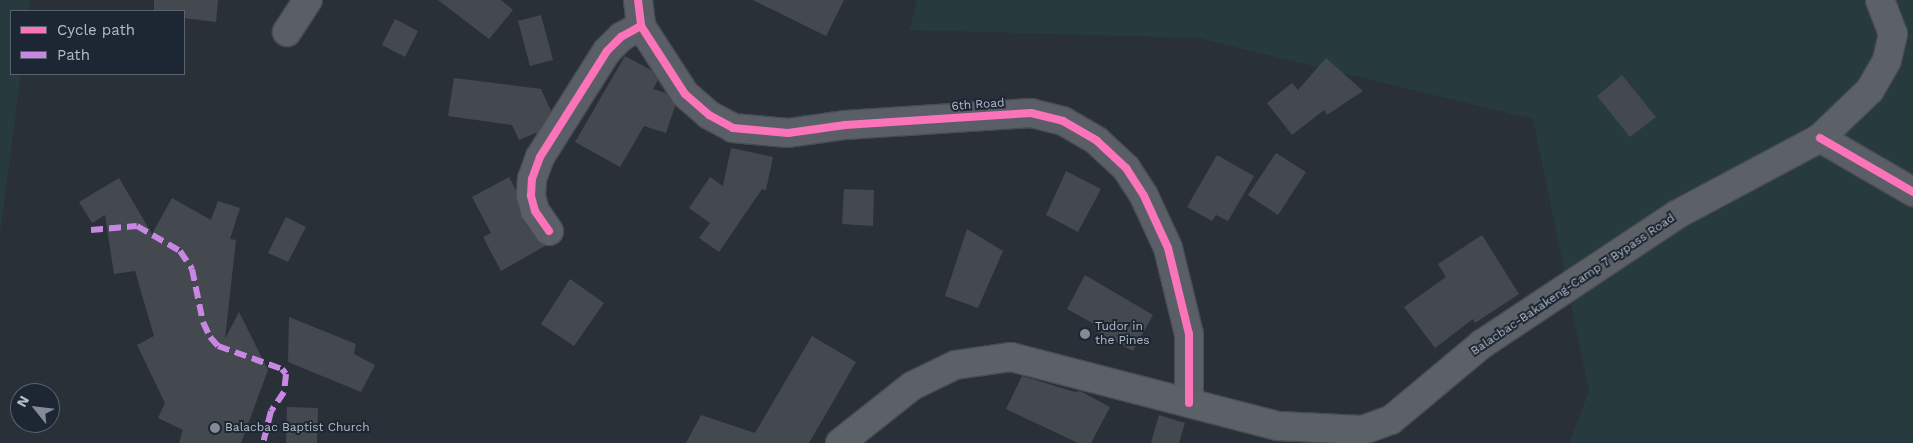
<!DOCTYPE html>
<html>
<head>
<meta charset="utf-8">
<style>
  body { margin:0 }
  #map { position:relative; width:1913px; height:443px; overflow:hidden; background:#2a3038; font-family:"Work Sans",sans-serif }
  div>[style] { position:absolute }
  .green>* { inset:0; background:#273a3e }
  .building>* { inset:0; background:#444950 }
  .roads { filter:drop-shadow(1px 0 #484c53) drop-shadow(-1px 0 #484c53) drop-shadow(0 1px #484c53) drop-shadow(0 -1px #484c53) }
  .minor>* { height:28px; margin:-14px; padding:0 14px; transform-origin:14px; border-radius:14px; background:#5a5e66 }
  .major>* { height:28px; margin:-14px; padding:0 14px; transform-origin:14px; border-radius:14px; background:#5c6168 }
  .quiet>* { height:6px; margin-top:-3px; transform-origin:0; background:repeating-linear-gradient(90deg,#c787e3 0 12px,transparent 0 18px) }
  .cycleway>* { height:8px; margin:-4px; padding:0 4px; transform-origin:4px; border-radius:4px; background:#fb73b8 }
  .dots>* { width:14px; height:14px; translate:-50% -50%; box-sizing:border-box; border:2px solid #1d2633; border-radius:50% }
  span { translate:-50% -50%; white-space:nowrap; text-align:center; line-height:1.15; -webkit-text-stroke:4px #1d2633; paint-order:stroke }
  .street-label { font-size:12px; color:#b4bcc9 }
  .poi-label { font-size:12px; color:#b4bcc9 }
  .left { translate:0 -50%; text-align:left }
  .legend { position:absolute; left:10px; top:10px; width:175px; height:65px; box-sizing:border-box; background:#1d2633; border:1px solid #59626f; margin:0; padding:6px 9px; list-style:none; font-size:15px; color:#b4bcc9 }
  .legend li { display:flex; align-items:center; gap:10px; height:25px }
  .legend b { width:25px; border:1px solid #59626f }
  .north { position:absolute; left:10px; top:383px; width:50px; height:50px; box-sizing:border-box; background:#1d2633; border:1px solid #59626f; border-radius:50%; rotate:299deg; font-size:14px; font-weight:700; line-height:20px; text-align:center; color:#b4bcc9 }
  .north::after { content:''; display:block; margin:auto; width:18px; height:22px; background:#848b96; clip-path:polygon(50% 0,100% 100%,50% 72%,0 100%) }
</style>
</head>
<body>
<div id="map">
  <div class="green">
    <div style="clip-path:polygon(0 0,31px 0,29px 11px,11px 11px,11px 74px,21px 74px,0 233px)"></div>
    <div style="clip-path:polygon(917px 0,1913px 0,1913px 443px,1569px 443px,1589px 391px,1533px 119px,1198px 38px,909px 30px)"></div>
  </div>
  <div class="building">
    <div style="clip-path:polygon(154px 0,218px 0,216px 22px,184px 18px,184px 11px,154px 11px)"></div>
    <div style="clip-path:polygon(438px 0,501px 0,513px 10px,489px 39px)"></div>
    <div style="clip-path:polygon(753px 0,844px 0,826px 36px)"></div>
    <div style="clip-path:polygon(541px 15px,553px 60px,530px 66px,518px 21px)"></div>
    <div style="clip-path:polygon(395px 19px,418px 31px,405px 57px,382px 45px)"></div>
    <div style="clip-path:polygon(625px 56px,651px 70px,658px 80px,653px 89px,666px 93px,675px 106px,666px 133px,644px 126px,620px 167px,575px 142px)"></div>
    <div style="clip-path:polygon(1326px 58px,1363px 91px,1327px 115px,1324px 110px,1292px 135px,1267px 103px,1292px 83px,1298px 90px)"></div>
    <div style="clip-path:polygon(1622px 75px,1656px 117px,1630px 137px,1597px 96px)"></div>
    <div style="clip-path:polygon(454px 78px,541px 89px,551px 111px,538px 132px,519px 140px,512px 125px,448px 116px)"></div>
    <div style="clip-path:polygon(731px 148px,773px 157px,766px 190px,762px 189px,719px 252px,699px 238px,710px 223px,689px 208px,710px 177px,723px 186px)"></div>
    <div style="clip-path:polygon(1276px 153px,1306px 172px,1278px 215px,1248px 195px)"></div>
    <div style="clip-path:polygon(1217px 155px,1254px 176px,1228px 221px,1216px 215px,1212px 221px,1187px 207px)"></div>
    <div style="clip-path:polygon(1066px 171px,1101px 189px,1078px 232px,1046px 215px)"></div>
    <div style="clip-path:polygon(509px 177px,516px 190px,522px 220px,537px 240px,545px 246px,501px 271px,483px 237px,491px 233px,472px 197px)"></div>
    <div style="clip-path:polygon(119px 178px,152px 234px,172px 198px,211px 220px,218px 201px,240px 208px,230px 239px,236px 240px,225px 339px,239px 312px,268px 370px,241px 443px,179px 443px,183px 430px,158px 418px,165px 403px,137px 345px,154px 336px,135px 271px,114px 274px,105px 215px,92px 223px,79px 202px)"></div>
    <div style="clip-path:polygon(844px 189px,874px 190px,873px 226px,842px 224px)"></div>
    <div style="clip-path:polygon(286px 217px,306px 227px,288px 262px,268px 253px)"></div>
    <div style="clip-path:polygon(967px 229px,1003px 251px,978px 308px,945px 296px)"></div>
    <div style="clip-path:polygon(1482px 235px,1519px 294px,1475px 323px,1473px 319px,1435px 348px,1404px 307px,1446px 277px,1438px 264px)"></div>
    <div style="clip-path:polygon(1085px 275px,1153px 315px,1133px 351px,1097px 332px,1100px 327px,1067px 309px)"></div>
    <div style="clip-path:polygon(570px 279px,604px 303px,574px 346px,541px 324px)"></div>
    <div style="clip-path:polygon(289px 317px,356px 344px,354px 354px,375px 365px,361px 392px,288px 362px)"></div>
    <div style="clip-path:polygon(812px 336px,856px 362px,809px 443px,686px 443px,701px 415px,755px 433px)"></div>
    <div style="clip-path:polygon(1022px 376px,1075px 392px,1080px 391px,1110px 407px,1091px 443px,1078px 443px,1006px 409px)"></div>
    <div style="clip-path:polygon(287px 407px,318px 408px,317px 443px,286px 443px)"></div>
    <div style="clip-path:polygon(1159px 415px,1185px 423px,1179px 443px,1151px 443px)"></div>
  </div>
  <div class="roads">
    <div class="minor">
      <div style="left:638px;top:0;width:26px;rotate:83deg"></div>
      <div style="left:641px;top:26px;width:81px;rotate:57.1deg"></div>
      <div style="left:685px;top:94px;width:32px;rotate:41deg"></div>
      <div style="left:709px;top:115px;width:27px;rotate:28deg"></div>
      <div style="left:733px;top:128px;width:55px;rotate:5.2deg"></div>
      <div style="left:788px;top:133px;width:58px;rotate:-8deg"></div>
      <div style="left:845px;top:125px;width:186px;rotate:-3.7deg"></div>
      <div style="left:1031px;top:113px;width:33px;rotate:14deg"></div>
      <div style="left:1063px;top:121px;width:39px;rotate:30deg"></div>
      <div style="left:1097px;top:141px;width:40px;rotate:43deg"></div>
      <div style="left:1126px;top:168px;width:33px;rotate:57deg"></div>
      <div style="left:1144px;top:196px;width:57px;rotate:65.2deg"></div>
      <div style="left:1168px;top:248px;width:89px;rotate:76.3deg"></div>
      <div style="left:1189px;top:334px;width:69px;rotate:90deg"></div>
      <div style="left:287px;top:32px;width:38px;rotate:-57deg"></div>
      <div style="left:1820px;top:138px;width:108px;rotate:30.1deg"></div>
      <div style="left:549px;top:231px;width:24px;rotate:-125deg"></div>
      <div style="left:535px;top:211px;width:16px;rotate:-105deg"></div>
      <div style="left:531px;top:196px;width:17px;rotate:-87deg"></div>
      <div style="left:532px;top:179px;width:23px;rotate:-70deg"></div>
      <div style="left:540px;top:157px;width:125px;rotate:-57.7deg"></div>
      <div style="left:607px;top:51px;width:20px;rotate:-45deg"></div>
      <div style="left:621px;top:37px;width:23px;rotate:-29deg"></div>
    </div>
    <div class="major">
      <div style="left:840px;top:443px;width:92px;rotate:-38.4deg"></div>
      <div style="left:912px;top:386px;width:48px;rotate:-26deg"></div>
      <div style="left:955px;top:365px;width:57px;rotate:-8.1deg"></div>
      <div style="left:1011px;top:357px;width:276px;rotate:14.5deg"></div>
      <div style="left:1278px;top:426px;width:85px;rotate:2.7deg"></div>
      <div style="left:1363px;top:430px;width:30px;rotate:-20deg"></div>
      <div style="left:1391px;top:420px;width:119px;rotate:-39.9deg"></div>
      <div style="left:1482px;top:344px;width:233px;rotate:-33.6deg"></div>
      <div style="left:1676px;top:215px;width:163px;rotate:-28.1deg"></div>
      <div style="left:1820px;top:138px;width:69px;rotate:-43.8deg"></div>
      <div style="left:1870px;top:90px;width:34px;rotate:-60deg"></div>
      <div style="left:1887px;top:60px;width:27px;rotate:-77deg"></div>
      <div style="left:1893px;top:34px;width:36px;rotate:-111deg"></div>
    </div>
  </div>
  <div class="quiet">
    <div style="left:91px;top:230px;width:46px;rotate:-5deg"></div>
    <div style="left:137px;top:226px;width:50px;rotate:30.2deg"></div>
    <div style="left:180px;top:251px;width:22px;rotate:56deg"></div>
    <div style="left:192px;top:269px;width:54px;rotate:78.3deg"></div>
    <div style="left:203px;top:322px;width:17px;rotate:65deg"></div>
    <div style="left:210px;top:337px;width:12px;rotate:48deg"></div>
    <div style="left:218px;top:346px;width:68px;rotate:19.8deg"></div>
    <div style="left:282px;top:369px;width:6px;rotate:51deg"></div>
    <div style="left:286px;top:374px;width:18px;rotate:96deg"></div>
    <div style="left:284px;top:392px;width:23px;rotate:124deg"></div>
    <div style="left:271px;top:411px;width:33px;rotate:104deg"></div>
  </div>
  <div class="cycleway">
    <div style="left:638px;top:0;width:26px;rotate:83deg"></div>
    <div style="left:641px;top:26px;width:81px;rotate:57.1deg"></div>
    <div style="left:685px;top:94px;width:32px;rotate:41deg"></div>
    <div style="left:709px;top:115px;width:27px;rotate:28deg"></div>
    <div style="left:733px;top:128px;width:55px;rotate:5.2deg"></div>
    <div style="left:788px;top:133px;width:58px;rotate:-8deg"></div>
    <div style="left:845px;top:125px;width:186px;rotate:-3.7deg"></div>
    <div style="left:1031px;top:113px;width:33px;rotate:14deg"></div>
    <div style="left:1063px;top:121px;width:39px;rotate:30deg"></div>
    <div style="left:1097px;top:141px;width:40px;rotate:43deg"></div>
    <div style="left:1126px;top:168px;width:33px;rotate:57deg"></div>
    <div style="left:1144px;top:196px;width:57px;rotate:65.2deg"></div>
    <div style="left:1168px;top:248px;width:89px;rotate:76.3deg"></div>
    <div style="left:1189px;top:334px;width:69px;rotate:90deg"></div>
    <div style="left:1820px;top:138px;width:108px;rotate:30.1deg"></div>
    <div style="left:549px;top:231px;width:24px;rotate:-125deg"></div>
    <div style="left:535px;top:211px;width:16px;rotate:-105deg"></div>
    <div style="left:531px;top:196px;width:17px;rotate:-87deg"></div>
    <div style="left:532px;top:179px;width:23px;rotate:-70deg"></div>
    <div style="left:540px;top:157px;width:125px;rotate:-57.7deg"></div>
    <div style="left:607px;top:51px;width:20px;rotate:-45deg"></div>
    <div style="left:621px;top:37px;width:23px;rotate:-29deg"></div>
  </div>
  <div class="dots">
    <div style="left:1085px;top:334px;background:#848b96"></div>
    <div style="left:215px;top:428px;background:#848b96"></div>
  </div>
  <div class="street-label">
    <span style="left:978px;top:105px;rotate:-4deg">6th Road</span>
    <span style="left:1573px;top:285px;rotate:-34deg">Balacbac-Bakakeng-Camp 7 Bypass Road</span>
  </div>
  <div class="poi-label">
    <span class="left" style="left:1095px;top:334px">Tudor in<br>the Pines</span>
    <span class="left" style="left:225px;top:428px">Balacbac Baptist Church</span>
  </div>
  <ul class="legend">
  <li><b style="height:6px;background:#fb73b8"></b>Cycle path</li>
  <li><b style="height:6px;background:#c787e3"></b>Path</li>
  </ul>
  <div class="north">N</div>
</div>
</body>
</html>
